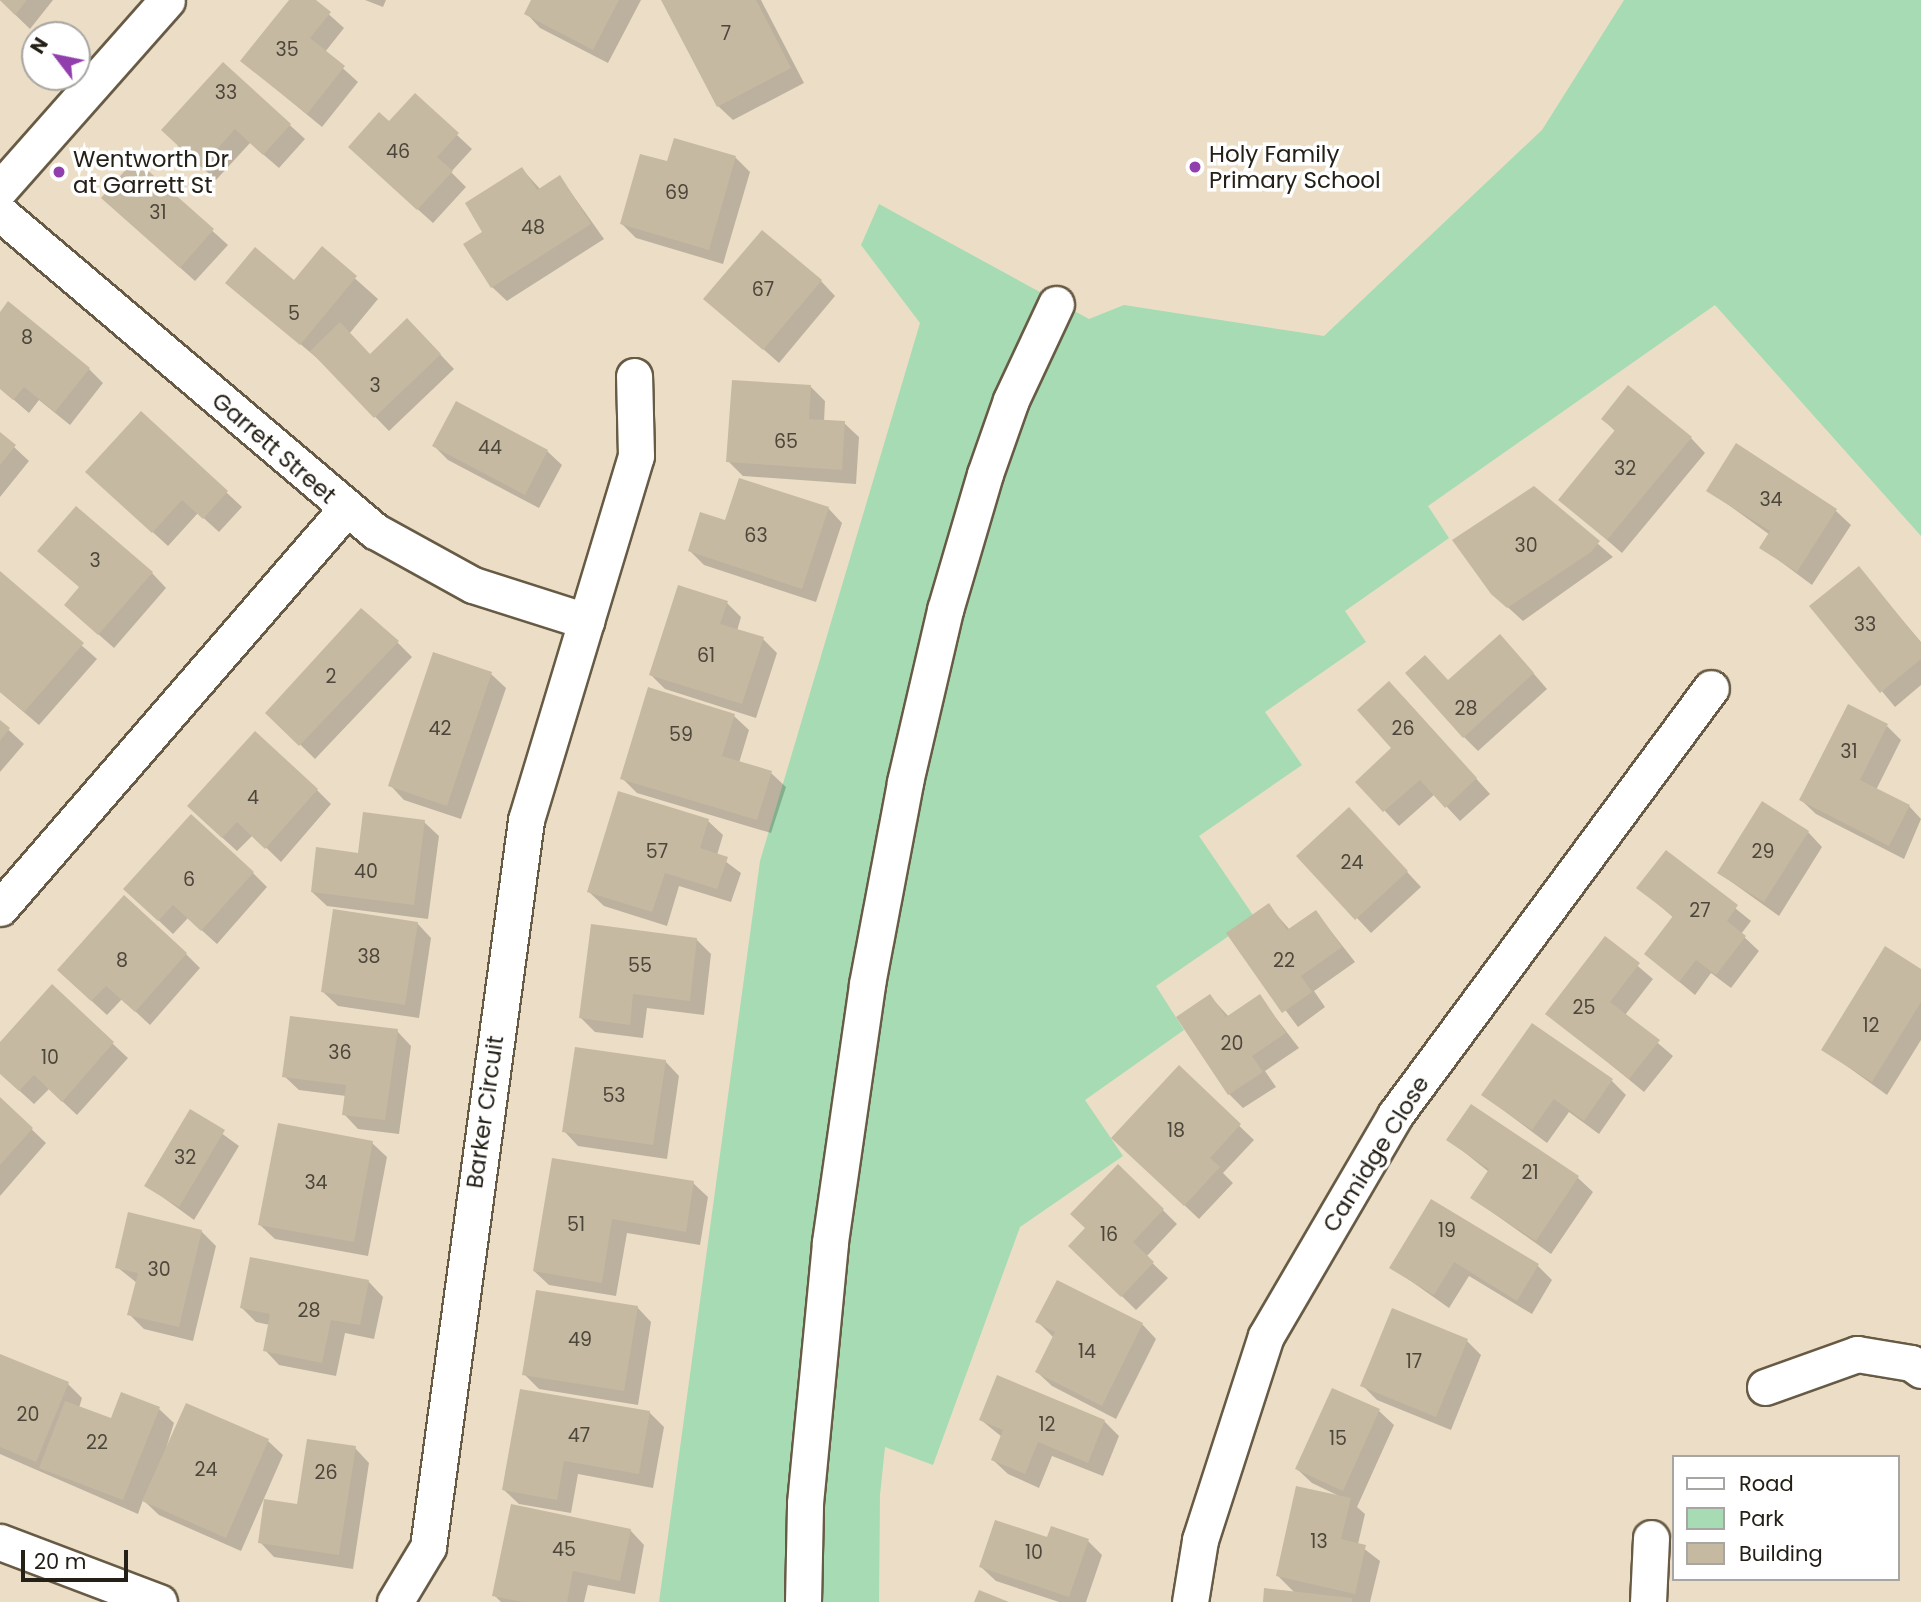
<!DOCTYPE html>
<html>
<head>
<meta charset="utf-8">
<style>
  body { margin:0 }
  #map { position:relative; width:1921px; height:1602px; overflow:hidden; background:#ecdec6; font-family:Poppins,sans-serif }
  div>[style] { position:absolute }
  .green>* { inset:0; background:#a6dbb3 }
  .shadow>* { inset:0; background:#0003 }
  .building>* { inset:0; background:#c6b9a1 }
  .roads { filter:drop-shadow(2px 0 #675b45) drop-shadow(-2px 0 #675b45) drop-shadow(0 2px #675b45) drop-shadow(0 -2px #675b45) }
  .minor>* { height:35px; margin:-17.5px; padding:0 17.5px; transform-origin:17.5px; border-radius:17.5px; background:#fff }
  .dots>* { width:19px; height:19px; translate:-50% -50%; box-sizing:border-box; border:4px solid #fff; border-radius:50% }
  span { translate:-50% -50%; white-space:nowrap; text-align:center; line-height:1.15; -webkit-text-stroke:7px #fff; paint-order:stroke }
  .number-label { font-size:19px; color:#4d463a }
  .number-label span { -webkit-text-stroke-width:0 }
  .poi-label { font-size:23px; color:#252017 }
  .left { translate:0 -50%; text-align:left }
  .street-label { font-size:23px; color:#252017 }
  .legend { position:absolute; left:1672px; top:1455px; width:228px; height:126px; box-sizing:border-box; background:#fff; border:2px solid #a8a6a2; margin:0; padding:9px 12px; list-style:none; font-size:21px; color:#252017 }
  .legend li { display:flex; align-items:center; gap:14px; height:35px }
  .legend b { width:35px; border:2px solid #a8a6a2 }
  .north { position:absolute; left:21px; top:21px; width:70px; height:70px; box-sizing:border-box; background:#fff; border:2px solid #a8a6a2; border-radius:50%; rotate:302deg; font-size:19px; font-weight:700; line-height:28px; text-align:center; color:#252017 }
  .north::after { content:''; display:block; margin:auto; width:24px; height:32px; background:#923fae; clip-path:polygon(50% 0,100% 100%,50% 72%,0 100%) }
  .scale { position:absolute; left:21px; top:1550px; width:107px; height:32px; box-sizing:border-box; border:4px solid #252017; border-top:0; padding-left:9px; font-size:21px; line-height:24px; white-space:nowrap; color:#252017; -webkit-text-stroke:5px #fff; paint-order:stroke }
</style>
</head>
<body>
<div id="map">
  <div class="green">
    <div style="clip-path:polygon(1624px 0,1921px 0,1921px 536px,1715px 305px,1428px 506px,1449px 538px,1345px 611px,1366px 642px,1265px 712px,1302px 765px,1199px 836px,1255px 918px,1156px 986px,1184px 1030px,1085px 1100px,1123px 1156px,1020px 1227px,933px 1465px,885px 1447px,880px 1495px,879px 1602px,659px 1602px,760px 861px,920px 323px,861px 245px,879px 204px,1089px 319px,1124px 305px,1324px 336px,1542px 130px)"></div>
  </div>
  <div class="shadow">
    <div style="clip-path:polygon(0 0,53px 0,30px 29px)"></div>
    <div style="clip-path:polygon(291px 0,313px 0,344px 28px,325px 52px,358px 82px,322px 127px,242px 61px)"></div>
    <div style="clip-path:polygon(365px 0,386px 0,383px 7px)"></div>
    <div style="clip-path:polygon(533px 0,641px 0,608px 63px,540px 28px,526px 13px)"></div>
    <div style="clip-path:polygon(663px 0,761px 0,804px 83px,733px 120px,718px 106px)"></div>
    <div style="clip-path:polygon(223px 64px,305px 139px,279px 168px,250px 143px,216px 180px,177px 145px)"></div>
    <div style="clip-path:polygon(415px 96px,472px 149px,451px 172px,466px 187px,433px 223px,364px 161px)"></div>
    <div style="clip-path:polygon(675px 140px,736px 158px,750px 172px,723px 264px,636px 238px,622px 224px,668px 163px)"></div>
    <div style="clip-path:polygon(135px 161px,228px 245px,195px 281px,118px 212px)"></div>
    <div style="clip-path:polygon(522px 169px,541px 190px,560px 177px,604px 239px,507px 301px,492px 287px,485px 232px)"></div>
    <div style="clip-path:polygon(322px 249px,378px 299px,349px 334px,370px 356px,422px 335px,454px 369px,389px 431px,324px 364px,228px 283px,294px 283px)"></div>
    <div style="clip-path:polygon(821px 281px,835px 296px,779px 363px,706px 299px)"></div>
    <div style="clip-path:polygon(0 315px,89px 369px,103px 383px,70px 425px,39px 400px,29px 413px,0 388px)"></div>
    <div style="clip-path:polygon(811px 387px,825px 401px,824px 422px,844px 423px,859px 437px,856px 484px,743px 476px,728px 461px)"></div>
    <div style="clip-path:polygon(141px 413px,242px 507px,219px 532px,198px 513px,168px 546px,102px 486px)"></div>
    <div style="clip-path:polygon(1603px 419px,1691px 438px,1705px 453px,1622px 553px,1561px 500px,1616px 432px)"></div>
    <div style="clip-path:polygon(0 434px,29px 461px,0 497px)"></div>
    <div style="clip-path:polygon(1737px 445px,1836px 511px,1851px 525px,1812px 585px,1762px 548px,1770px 535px,1708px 490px)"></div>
    <div style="clip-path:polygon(434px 446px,547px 451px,562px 465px,539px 508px,448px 460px)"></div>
    <div style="clip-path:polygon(1534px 488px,1613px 557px,1523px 621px,1492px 593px)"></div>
    <div style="clip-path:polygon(828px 508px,842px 523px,816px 602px,704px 565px,690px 551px,726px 522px)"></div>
    <div style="clip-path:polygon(1859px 569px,1921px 642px,1921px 685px,1895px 707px,1812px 607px)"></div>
    <div style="clip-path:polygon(0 573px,97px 659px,39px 725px,0 692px)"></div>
    <div style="clip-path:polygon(152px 573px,166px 588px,114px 648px,81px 619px)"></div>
    <div style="clip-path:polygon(727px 603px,741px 617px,737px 631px,763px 639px,777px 653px,756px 718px,665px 689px,650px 674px)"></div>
    <div style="clip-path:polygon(397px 642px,412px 657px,315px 759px,268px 713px)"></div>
    <div style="clip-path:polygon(1514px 651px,1547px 689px,1478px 751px,1464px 737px,1448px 682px)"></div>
    <div style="clip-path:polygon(491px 674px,506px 688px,461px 819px,404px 800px,390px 785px)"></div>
    <div style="clip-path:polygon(1403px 697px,1490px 794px,1460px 821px,1435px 794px,1399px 826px,1358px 782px,1394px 748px)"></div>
    <div style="clip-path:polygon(734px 716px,749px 730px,739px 763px,771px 773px,786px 787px,771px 833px,637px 793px,622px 778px)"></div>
    <div style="clip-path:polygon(0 722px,24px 744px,0 772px)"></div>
    <div style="clip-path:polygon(1887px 726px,1901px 740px,1876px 790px,1909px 806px,1921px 819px,1904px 859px,1816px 814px,1801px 800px)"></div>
    <div style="clip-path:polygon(317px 790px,331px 804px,281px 862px,253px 835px,237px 851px,204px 821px)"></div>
    <div style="clip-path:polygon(708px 821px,723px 835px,717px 855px,741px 873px,731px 902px,679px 886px,667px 926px,604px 906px,589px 892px)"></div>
    <div style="clip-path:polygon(424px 822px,439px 836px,428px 919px,327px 906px,312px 892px,359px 855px)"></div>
    <div style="clip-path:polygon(1363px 824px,1421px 887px,1371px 933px,1299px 856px)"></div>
    <div style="clip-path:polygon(1808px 832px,1822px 847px,1779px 916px,1719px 873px)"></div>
    <div style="clip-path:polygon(1666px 852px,1751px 921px,1741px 934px,1759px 951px,1731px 988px,1711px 973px,1695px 995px,1646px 954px,1674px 918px,1639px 888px)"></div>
    <div style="clip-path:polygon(253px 873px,267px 887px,217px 944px,188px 918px,173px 934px,140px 903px)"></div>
    <div style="clip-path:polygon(1269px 906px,1290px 930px,1316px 912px,1355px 962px,1314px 991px,1325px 1007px,1298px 1027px,1228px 933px)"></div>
    <div style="clip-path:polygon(417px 923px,431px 938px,419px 1018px,338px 1006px,323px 992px)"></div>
    <div style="clip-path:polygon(696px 939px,711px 954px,704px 1015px,647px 1008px,643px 1038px,595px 1032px,581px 1018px)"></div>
    <div style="clip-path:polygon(1606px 939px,1653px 979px,1625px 1015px,1673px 1056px,1644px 1092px,1548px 1013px)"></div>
    <div style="clip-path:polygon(186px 954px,200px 968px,150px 1025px,122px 999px,107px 1015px,73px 984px)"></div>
    <div style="clip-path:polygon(1921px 971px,1921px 1040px,1887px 1095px,1823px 1049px)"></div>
    <div style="clip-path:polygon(52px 987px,128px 1058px,77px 1115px,49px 1089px,34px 1104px,0 1073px,0 1044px)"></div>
    <div style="clip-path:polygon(1210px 996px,1229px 1017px,1259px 996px,1299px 1048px,1265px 1071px,1276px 1087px,1243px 1108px,1229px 1094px)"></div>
    <div style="clip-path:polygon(397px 1031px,411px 1046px,399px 1134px,358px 1129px,344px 1114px,346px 1096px,299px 1090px,284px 1076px)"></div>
    <div style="clip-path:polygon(665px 1061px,679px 1076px,667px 1159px,578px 1146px,564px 1131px)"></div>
    <div style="clip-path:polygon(1179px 1068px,1254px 1140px,1223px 1173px,1233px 1183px,1199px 1219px,1128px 1152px)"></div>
    <div style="clip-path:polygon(1612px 1081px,1626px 1095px,1599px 1134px,1569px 1112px,1547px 1143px,1483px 1095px)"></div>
    <div style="clip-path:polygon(0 1099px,46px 1143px,0 1196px)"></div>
    <div style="clip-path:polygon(1471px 1107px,1578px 1178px,1593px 1192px,1551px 1254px,1472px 1198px,1489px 1172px,1449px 1140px)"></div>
    <div style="clip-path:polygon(191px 1111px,239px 1146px,194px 1220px,146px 1185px)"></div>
    <div style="clip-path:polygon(372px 1143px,387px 1157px,368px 1256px,275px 1239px,260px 1225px)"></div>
    <div style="clip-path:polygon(553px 1160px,693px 1183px,708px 1197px,700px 1245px,627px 1233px,616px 1296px,549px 1285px,534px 1271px)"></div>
    <div style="clip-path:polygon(1118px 1166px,1177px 1224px,1146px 1257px,1168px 1278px,1136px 1310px,1085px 1260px,1087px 1228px)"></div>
    <div style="clip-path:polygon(1431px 1201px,1538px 1266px,1552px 1280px,1532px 1314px,1469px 1276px,1449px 1308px,1391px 1267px)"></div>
    <div style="clip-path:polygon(201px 1231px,216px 1246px,193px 1341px,144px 1329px,129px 1314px,137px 1283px,117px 1267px)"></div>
    <div style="clip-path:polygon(251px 1259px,369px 1282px,383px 1297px,374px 1339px,345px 1333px,336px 1376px,279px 1365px,265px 1350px,270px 1325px,256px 1322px,241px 1307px)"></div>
    <div style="clip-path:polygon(637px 1307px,651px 1322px,638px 1405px,539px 1389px,524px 1374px)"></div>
    <div style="clip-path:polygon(1038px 1322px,1142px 1324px,1156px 1339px,1116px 1419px,1052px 1386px,1037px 1372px,1054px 1338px)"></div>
    <div style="clip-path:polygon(1467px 1341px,1481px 1355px,1451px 1430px,1377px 1400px,1362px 1385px)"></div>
    <div style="clip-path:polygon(0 1356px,68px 1384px,82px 1398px,79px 1408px,112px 1421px,159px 1409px,174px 1423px,162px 1461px,187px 1405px,268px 1441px,283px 1455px,241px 1551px,159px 1515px,143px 1500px,138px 1514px,0 1454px)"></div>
    <div style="clip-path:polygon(1379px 1411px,1394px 1425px,1357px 1507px,1365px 1514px,1358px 1544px,1380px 1561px,1370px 1602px,1264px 1602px,1295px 1593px,1278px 1576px,1339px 1496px,1312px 1483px,1297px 1469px)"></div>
    <div style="clip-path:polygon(649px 1412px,664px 1427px,653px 1488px,578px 1474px,571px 1513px,519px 1504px,504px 1490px)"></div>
    <div style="clip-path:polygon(981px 1420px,1104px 1421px,1119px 1436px,1103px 1476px,1052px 1456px,1039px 1488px,1008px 1474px,993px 1460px,1002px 1437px)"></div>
    <div style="clip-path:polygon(355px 1448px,369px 1463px,353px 1569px,274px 1557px,260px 1542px)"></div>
    <div style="clip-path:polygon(630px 1530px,644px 1545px,635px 1594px,588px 1585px,584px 1602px,501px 1602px,494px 1595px)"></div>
    <div style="clip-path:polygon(1049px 1539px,1088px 1541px,1102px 1555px,1086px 1602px,1059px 1602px,996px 1581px,981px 1567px)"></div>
  </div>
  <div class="building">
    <div style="clip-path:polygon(0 0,27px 0,15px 15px)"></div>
    <div style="clip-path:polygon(289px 0,316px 0,331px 12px,310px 38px,345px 66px,307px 114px,240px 61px)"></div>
    <div style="clip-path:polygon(531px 0,619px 0,593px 50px,524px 14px)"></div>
    <div style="clip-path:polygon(661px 0,756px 0,791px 68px,717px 107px)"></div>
    <div style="clip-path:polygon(223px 62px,291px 124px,263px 155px,235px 129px,201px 167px,161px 130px)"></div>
    <div style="clip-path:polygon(415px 93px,459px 133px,437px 157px,453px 171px,417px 210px,348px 147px,379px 112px,389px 121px)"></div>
    <div style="clip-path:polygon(674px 138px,736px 156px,709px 250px,620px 224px,640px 154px,667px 161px)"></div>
    <div style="clip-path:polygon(135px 159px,214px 229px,180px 268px,101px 198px)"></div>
    <div style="clip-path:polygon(522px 167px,537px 190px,560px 175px,591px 224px,491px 288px,463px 244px,482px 232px,465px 203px)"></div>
    <div style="clip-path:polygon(762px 230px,822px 280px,763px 350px,703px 299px)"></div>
    <div style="clip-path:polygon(322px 246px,357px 276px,300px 345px,225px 283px,255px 247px,294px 280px)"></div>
    <div style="clip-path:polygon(8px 301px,90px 368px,55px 412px,24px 387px,13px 400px,0 389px,0 312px)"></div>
    <div style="clip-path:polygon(407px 318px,441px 354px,374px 418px,310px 351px,340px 322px,370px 354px)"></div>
    <div style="clip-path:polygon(732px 380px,811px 385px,809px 419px,845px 421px,842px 470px,726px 462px)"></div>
    <div style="clip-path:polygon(1628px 385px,1692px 437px,1607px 540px,1558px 500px,1615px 430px,1601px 419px)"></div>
    <div style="clip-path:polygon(456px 401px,548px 450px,525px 495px,432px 446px)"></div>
    <div style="clip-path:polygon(141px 411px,228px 491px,203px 519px,182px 500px,152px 533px,85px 472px)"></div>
    <div style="clip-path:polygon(0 432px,16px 445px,0 465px)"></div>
    <div style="clip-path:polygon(1736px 443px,1837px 509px,1797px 572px,1759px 548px,1770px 531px,1706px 491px)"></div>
    <div style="clip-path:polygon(739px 478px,829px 507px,802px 589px,688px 551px,700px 512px,725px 520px)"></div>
    <div style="clip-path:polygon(1534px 486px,1600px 541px,1591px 552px,1507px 608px,1491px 594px,1452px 540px)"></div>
    <div style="clip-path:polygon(76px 506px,153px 572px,98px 635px,64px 605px,79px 587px,37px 551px)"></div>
    <div style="clip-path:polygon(1859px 566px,1921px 643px,1921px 659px,1880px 693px,1809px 606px)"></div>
    <div style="clip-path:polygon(0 571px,84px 643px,24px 712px,0 692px)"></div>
    <div style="clip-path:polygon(678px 585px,728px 601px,720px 624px,764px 637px,742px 704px,649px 675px)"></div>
    <div style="clip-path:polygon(361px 608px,399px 641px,299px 746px,265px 713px)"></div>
    <div style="clip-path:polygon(1500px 634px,1534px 673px,1463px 738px,1405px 673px,1425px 655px,1448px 680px)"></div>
    <div style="clip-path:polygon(433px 652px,492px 672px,447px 806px,388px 786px)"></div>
    <div style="clip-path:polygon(1389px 681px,1477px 778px,1445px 808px,1420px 780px,1383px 812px,1355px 782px,1391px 748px,1357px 710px)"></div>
    <div style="clip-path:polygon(648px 687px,735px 714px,722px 756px,772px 771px,757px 820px,620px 779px)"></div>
    <div style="clip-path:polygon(1848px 704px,1888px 724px,1860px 780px,1910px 805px,1889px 846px,1799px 800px)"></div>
    <div style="clip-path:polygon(0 720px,10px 728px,0 741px)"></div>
    <div style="clip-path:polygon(255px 731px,318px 789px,265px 849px,237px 822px,222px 838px,187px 806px)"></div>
    <div style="clip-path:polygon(618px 791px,709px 819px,700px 848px,728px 857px,717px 889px,665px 873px,652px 912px,587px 892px)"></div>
    <div style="clip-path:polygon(1762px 801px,1809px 831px,1764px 902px,1717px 873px)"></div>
    <div style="clip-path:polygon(1349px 807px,1408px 871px,1355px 920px,1296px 856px)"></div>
    <div style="clip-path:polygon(363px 812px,425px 820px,414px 905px,311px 892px,316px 847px,358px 853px)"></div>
    <div style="clip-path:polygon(191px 814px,254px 872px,201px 931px,173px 905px,158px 921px,123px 889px)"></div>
    <div style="clip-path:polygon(1666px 850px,1738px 905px,1727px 921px,1746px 936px,1716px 975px,1696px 960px,1679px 982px,1644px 954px,1673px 916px,1636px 888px)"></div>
    <div style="clip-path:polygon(124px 895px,187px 953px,135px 1012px,106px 986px,91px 1001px,57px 970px)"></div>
    <div style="clip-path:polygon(1269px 903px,1287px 930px,1316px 910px,1342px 947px,1301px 976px,1312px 992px,1282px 1013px,1226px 933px)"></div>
    <div style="clip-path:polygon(333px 909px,418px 922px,405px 1005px,321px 992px)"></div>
    <div style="clip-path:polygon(591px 924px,697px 938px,690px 1001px,633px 994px,630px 1025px,579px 1018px)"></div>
    <div style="clip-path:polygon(1605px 936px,1640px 963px,1610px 1002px,1660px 1040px,1629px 1079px,1545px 1014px)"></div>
    <div style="clip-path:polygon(1885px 946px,1921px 969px,1921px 1002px,1872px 1082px,1821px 1050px)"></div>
    <div style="clip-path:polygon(52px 984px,114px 1042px,62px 1102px,34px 1075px,19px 1091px,0 1074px,0 1042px)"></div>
    <div style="clip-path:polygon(1210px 994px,1226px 1017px,1260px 994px,1286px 1033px,1252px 1056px,1263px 1072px,1228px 1095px,1176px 1017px)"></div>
    <div style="clip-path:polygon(290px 1016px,398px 1029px,385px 1120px,342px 1115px,346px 1085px,282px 1077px)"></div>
    <div style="clip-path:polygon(1532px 1023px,1613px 1079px,1584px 1121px,1554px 1099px,1532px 1130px,1481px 1095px)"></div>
    <div style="clip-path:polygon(575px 1047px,666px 1060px,653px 1145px,562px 1132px)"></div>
    <div style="clip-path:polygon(1179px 1065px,1241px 1124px,1210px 1158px,1220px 1167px,1184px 1206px,1111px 1138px)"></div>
    <div style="clip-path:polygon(0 1097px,33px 1128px,0 1165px)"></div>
    <div style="clip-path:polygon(1471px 1104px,1579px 1176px,1536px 1241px,1470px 1198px,1489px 1169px,1446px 1140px)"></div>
    <div style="clip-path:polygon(190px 1109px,225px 1130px,179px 1207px,144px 1186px)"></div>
    <div style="clip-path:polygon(278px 1123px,373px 1141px,354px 1242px,258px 1225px)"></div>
    <div style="clip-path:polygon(552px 1158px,694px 1181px,686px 1232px,612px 1219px,602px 1283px,533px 1271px)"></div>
    <div style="clip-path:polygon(1118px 1164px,1164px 1209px,1133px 1242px,1154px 1262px,1121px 1297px,1068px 1246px,1085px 1228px,1070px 1214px)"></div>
    <div style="clip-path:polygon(1431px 1199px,1539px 1264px,1517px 1301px,1454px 1262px,1434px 1295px,1389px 1268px)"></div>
    <div style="clip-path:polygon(128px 1212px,202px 1230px,179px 1327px,127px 1315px,138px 1273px,115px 1268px)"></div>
    <div style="clip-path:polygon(250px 1257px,369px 1280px,360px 1325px,331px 1320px,322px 1363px,263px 1351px,270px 1314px,240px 1308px)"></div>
    <div style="clip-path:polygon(1057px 1280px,1143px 1323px,1102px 1406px,1035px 1372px,1055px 1332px,1035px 1322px)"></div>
    <div style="clip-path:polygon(536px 1290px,638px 1306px,624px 1391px,522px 1375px)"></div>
    <div style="clip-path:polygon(1392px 1308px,1468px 1339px,1436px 1417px,1360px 1386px)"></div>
    <div style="clip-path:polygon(0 1354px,69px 1382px,36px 1462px,0 1447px)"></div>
    <div style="clip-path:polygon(997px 1375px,1105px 1420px,1088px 1463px,1038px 1442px,1025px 1474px,991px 1460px,1003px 1430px,979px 1420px)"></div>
    <div style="clip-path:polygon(1332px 1388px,1380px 1409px,1343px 1491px,1295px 1469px)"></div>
    <div style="clip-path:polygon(520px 1389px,650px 1411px,639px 1474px,564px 1461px,557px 1500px,502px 1490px)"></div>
    <div style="clip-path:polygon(121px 1392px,160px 1407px,123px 1500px,39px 1468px,65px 1401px,111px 1418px)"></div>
    <div style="clip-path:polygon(186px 1403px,269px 1439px,226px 1538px,142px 1501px)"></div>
    <div style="clip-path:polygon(307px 1439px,356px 1446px,339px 1555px,258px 1543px,264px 1499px,297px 1504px)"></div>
    <div style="clip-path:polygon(1296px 1486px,1351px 1498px,1341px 1539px,1366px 1545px,1355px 1594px,1276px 1576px)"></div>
    <div style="clip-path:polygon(511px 1504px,631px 1529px,620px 1581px,573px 1571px,567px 1602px,523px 1602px,492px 1596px)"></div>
    <div style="clip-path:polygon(995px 1520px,1047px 1537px,1051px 1526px,1089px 1539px,1069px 1597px,979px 1567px)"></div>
    <div style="clip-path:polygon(1264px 1588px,1352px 1598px,1352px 1602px,1263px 1602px)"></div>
    <div style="clip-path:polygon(979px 1590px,1009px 1602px,974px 1602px)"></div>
  </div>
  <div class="roads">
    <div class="minor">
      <div style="left:0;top:189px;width:252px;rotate:-48.5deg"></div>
      <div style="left:0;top:213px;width:492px;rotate:40.3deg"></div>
      <div style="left:375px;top:531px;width:112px;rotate:28.9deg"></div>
      <div style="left:473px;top:585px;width:119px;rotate:17.7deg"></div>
      <div style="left:0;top:908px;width:528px;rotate:-49.07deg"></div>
      <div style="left:1765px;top:1387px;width:98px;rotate:-19.7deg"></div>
      <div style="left:1857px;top:1354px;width:55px;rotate:9.5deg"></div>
      <div style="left:1911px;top:1363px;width:12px;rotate:35deg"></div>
      <div style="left:0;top:1542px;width:170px;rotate:20.7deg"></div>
      <div style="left:395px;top:1602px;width:64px;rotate:-59deg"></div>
      <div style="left:428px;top:1547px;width:734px;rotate:-82.32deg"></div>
      <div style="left:526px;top:820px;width:380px;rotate:-73.2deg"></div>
      <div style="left:636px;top:456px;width:80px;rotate:-91.4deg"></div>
      <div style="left:803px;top:1602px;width:99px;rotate:-88.8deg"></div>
      <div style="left:805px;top:1503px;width:262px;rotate:-84.5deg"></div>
      <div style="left:830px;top:1242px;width:261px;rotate:-81.8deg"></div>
      <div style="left:867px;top:984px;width:206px;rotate:-79.3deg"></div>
      <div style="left:905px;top:782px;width:177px;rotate:-76.9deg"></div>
      <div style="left:945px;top:610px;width:142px;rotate:-73.6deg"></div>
      <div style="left:985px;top:474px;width:78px;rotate:-70.6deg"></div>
      <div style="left:1011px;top:400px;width:106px;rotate:-64.9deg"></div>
      <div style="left:1190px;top:1602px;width:63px;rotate:-80.8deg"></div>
      <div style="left:1200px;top:1540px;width:214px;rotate:-72.1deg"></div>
      <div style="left:1266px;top:1336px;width:256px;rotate:-59.7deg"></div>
      <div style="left:1395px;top:1115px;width:531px;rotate:-53.5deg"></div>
      <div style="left:1648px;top:1602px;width:64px;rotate:-87.3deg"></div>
    </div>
  </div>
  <div class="dots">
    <div style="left:1195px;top:167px;background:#923fae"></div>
    <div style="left:59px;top:172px;background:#923fae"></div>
  </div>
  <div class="number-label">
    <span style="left:726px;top:34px">7</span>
    <span style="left:287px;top:50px">35</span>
    <span style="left:226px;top:93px">33</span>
    <span style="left:398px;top:152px">46</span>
    <span style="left:677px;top:193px">69</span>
    <span style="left:158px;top:213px">31</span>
    <span style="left:533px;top:228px">48</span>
    <span style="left:763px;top:290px">67</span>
    <span style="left:294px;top:314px">5</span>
    <span style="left:27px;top:338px">8</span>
    <span style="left:375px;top:386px">3</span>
    <span style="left:786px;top:442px">65</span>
    <span style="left:490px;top:448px">44</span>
    <span style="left:1625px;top:469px">32</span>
    <span style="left:1771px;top:500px">34</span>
    <span style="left:756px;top:536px">63</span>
    <span style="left:1526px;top:546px">30</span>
    <span style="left:95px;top:561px">3</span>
    <span style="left:1865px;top:625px">33</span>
    <span style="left:706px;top:656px">61</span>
    <span style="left:331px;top:677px">2</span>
    <span style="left:1466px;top:709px">28</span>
    <span style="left:440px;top:729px">42</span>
    <span style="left:1403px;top:729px">26</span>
    <span style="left:681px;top:735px">59</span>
    <span style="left:1849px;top:752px">31</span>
    <span style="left:253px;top:798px">4</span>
    <span style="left:657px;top:852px">57</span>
    <span style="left:1763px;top:852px">29</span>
    <span style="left:1352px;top:863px">24</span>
    <span style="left:366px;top:872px">40</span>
    <span style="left:189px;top:880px">6</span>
    <span style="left:1700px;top:911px">27</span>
    <span style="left:369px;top:957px">38</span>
    <span style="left:122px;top:961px">8</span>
    <span style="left:1284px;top:961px">22</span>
    <span style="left:640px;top:966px">55</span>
    <span style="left:1584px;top:1008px">25</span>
    <span style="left:1871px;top:1026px">12</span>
    <span style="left:1232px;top:1044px">20</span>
    <span style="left:340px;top:1053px">36</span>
    <span style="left:50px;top:1058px">10</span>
    <span style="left:614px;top:1096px">53</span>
    <span style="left:1176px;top:1131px">18</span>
    <span style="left:185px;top:1158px">32</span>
    <span style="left:1530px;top:1173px">21</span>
    <span style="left:316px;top:1183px">34</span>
    <span style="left:576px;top:1225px">51</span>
    <span style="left:1447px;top:1231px">19</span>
    <span style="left:1109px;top:1235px">16</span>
    <span style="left:159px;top:1270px">30</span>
    <span style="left:309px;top:1311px">28</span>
    <span style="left:580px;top:1340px">49</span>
    <span style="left:1087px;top:1352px">14</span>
    <span style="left:1414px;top:1362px">17</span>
    <span style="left:28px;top:1415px">20</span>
    <span style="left:1047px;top:1425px">12</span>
    <span style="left:579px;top:1436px">47</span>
    <span style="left:1338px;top:1439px">15</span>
    <span style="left:97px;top:1443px">22</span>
    <span style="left:206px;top:1470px">24</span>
    <span style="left:326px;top:1473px">26</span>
    <span style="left:1319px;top:1542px">13</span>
    <span style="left:564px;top:1550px">45</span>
    <span style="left:1034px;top:1553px">10</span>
  </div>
  <div class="poi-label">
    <span class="left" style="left:1209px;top:167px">Holy Family<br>Primary School</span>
    <span class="left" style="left:73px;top:172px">Wentworth Dr<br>at Garrett St</span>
  </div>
  <div class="street-label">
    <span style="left:274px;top:448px;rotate:41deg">Garrett Street</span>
    <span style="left:485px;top:1112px;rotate:-82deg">Barker Circuit</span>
    <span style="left:1376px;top:1154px;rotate:-58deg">Camidge Close</span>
  </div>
  <ul class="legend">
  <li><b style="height:9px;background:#fff"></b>Road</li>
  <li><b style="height:19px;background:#a6dbb3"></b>Park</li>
  <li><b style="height:19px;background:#c6b9a1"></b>Building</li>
  </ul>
  <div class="north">N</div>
  <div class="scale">20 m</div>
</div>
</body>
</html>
